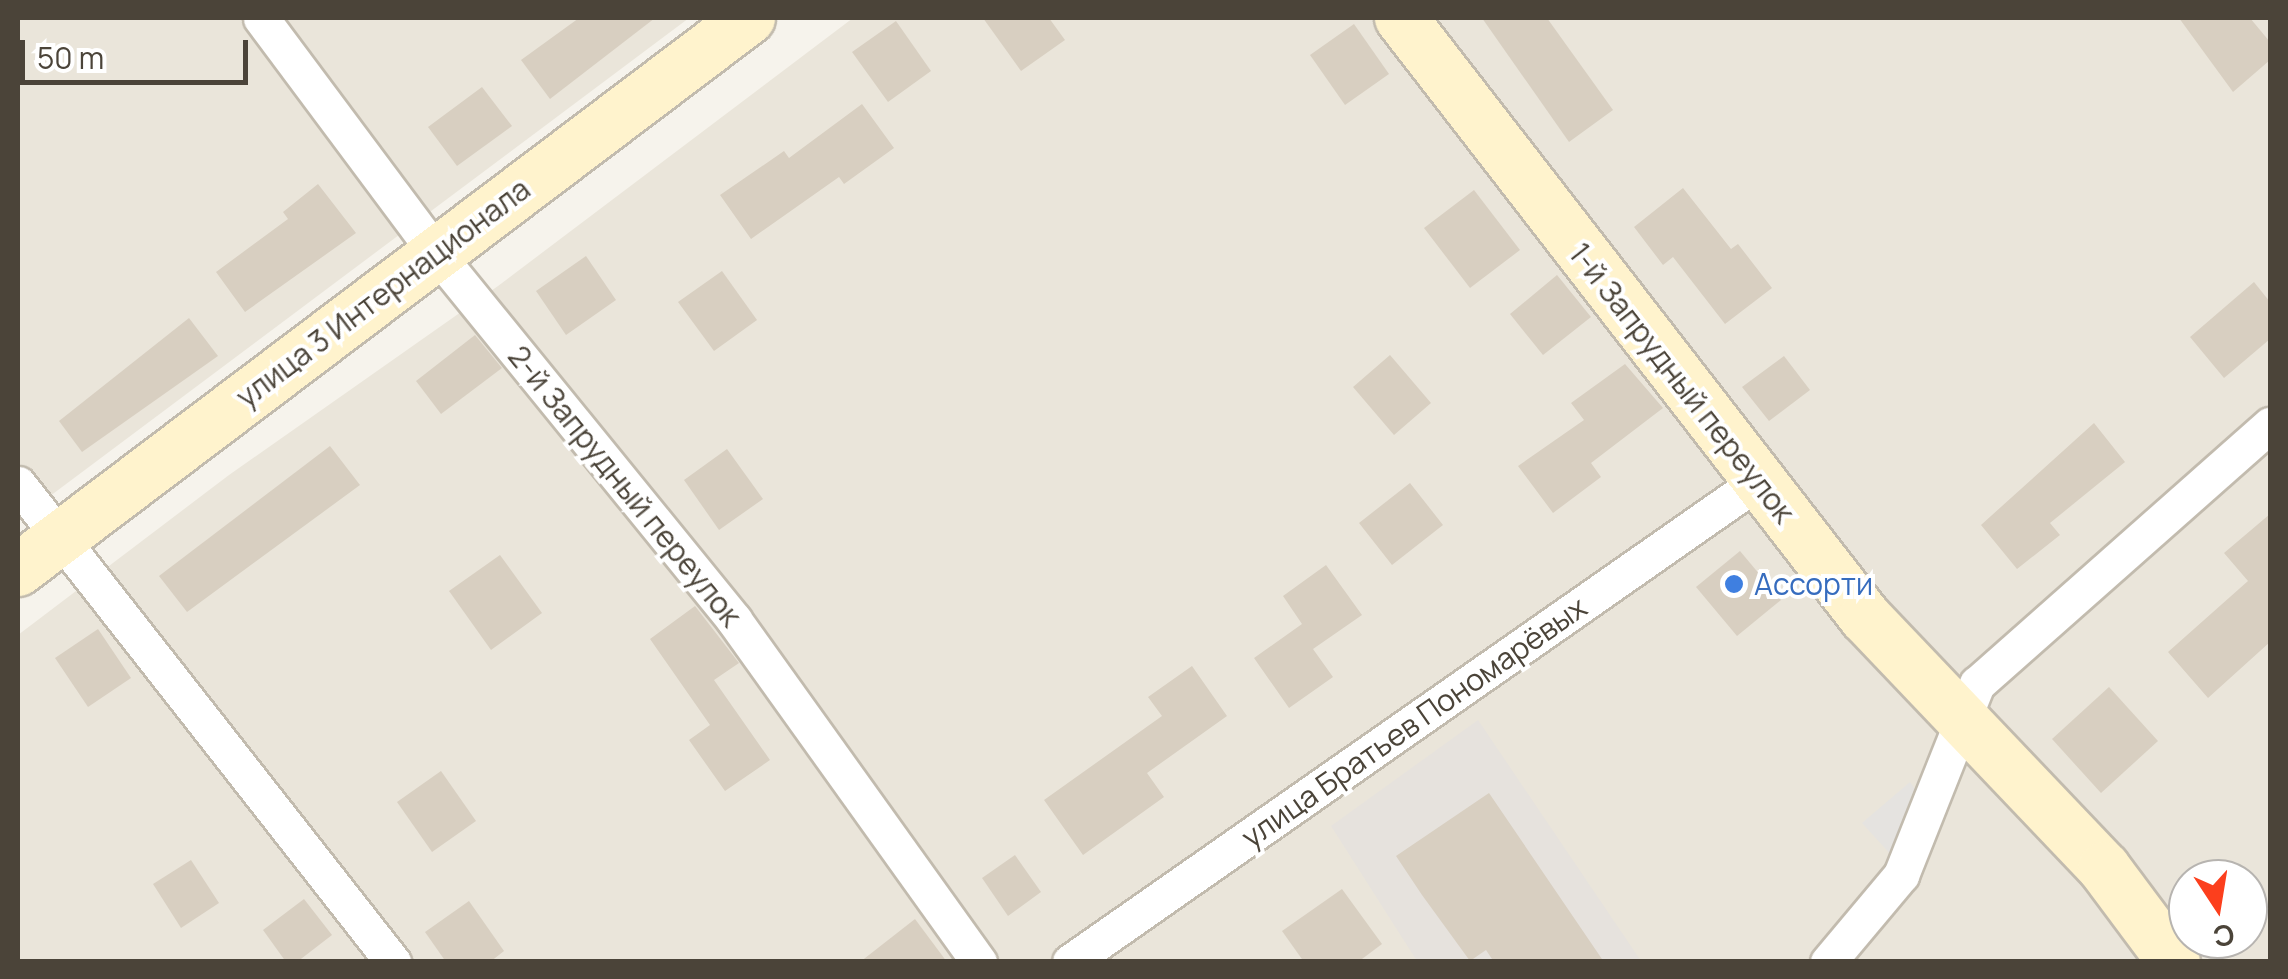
<!DOCTYPE html>
<html>
<head>
<meta charset="utf-8">
<style>
  body { margin:0 }
  #map { position:relative; width:2288px; height:979px; overflow:hidden; background:#f6f3ec; font-family:Manrope,sans-serif }
  div>[style] { position:absolute }
  .residential>* { inset:0; background:#eae5da }
  .industrial>* { inset:0; background:#e6e2dd }
  .parking>* { inset:0; background:#e5e3e0 }
  .building>* { inset:0; background:#d8cfc1 }
  .roads { filter:drop-shadow(2px 0 #c2bbae) drop-shadow(-2px 0 #c2bbae) drop-shadow(0 2px #c2bbae) drop-shadow(0 -2px #c2bbae) }
  .street>* { height:35px; margin:-17.5px; padding:0 17.5px; transform-origin:17.5px; border-radius:17.5px; background:#fff }
  .secondary>* { height:52px; margin:-26px; padding:0 26px; transform-origin:26px; border-radius:26px; background:#fff3cd }
  .dots>* { width:28px; height:28px; translate:-50% -50%; box-sizing:border-box; border:5px solid #fff; border-radius:50% }
  span { translate:-50% -50%; white-space:nowrap; text-align:center; line-height:1.15; -webkit-text-stroke:8px #fff; paint-order:stroke }
  .street-label { font-size:30px; color:#4b4439 }
  .shop-label { font-size:30px; color:#366cbe }
  .left { translate:0 -50%; text-align:left }
  .frame { position:absolute; inset:0; border:20px solid #4b4439; pointer-events:none }
  .north { position:absolute; left:2168px; top:859px; width:100px; height:100px; box-sizing:border-box; background:#fff; border:2px solid #b7b4b0; border-radius:50%; rotate:168deg; font-size:28px; font-weight:700; line-height:40px; text-align:center; color:#4b4439 }
  .north::after { content:''; display:block; margin:auto; width:35px; height:45px; background:#fc3f1d; clip-path:polygon(50% 0,100% 100%,50% 72%,0 100%) }
  .scale { position:absolute; left:20px; top:40px; width:228px; height:45px; box-sizing:border-box; border:5px solid #4b4439; border-top:0; padding-left:12px; font-size:30px; line-height:35px; white-space:nowrap; color:#4b4439; -webkit-text-stroke:8px #fff; paint-order:stroke }
</style>
</head>
<body>
<div id="map">
  <div class="residential">
    <div style="clip-path:polygon(18px 18px,689px 18px,18px 520px)"></div>
    <div style="clip-path:polygon(evenodd,853px 18px,2270px 18px,2270px 961px,18px 962px,18px 635px,229px 475px,498px 286px,853px 18px,2188px 879px,2248px 879px,2248px 939px,2188px 939px,2188px 879px)"></div>
  </div>
  <div class="industrial">
    <div style="clip-path:polygon(1478px 720px,1641px 961px,1417px 961px,1331px 826px)"></div>
  </div>
  <div class="parking">
    <div style="clip-path:polygon(1910px 782px,1925px 804px,1893px 857px,1862px 823px)"></div>
  </div>
  <div class="building">
    <div style="clip-path:polygon(579px 18px,655px 18px,550px 99px,521px 60px)"></div>
    <div style="clip-path:polygon(983px 18px,1049px 18px,1065px 40px,1021px 71px)"></div>
    <div style="clip-path:polygon(1482px 18px,1547px 18px,1613px 110px,1569px 142px)"></div>
    <div style="clip-path:polygon(2179px 18px,2250px 18px,2270px 42px,2270px 60px,2233px 92px)"></div>
    <div style="clip-path:polygon(896px 21px,931px 71px,888px 102px,852px 52px)"></div>
    <div style="clip-path:polygon(1354px 24px,1389px 74px,1345px 105px,1310px 55px)"></div>
    <div style="clip-path:polygon(482px 87px,512px 126px,457px 166px,428px 127px)"></div>
    <div style="clip-path:polygon(862px 104px,894px 148px,844px 184px,839px 177px,751px 239px,720px 195px,784px 151px,789px 158px)"></div>
    <div style="clip-path:polygon(318px 184px,356px 233px,245px 312px,216px 272px,288px 219px,283px 212px)"></div>
    <div style="clip-path:polygon(1683px 188px,1731px 249px,1738px 244px,1772px 288px,1725px 324px,1673px 257px,1663px 265px,1634px 227px)"></div>
    <div style="clip-path:polygon(1474px 190px,1520px 250px,1470px 288px,1424px 228px)"></div>
    <div style="clip-path:polygon(586px 256px,616px 300px,566px 335px,536px 291px)"></div>
    <div style="clip-path:polygon(722px 271px,757px 320px,714px 351px,678px 302px)"></div>
    <div style="clip-path:polygon(1557px 275px,1591px 317px,1543px 355px,1510px 314px)"></div>
    <div style="clip-path:polygon(2254px 282px,2270px 302px,2270px 339px,2224px 378px,2190px 337px)"></div>
    <div style="clip-path:polygon(189px 318px,218px 356px,82px 452px,59px 421px)"></div>
    <div style="clip-path:polygon(475px 335px,502px 368px,441px 414px,416px 381px)"></div>
    <div style="clip-path:polygon(1390px 355px,1431px 403px,1394px 435px,1353px 387px)"></div>
    <div style="clip-path:polygon(1784px 356px,1810px 390px,1769px 421px,1742px 387px)"></div>
    <div style="clip-path:polygon(1625px 364px,1663px 408px,1591px 463px,1601px 477px,1553px 513px,1518px 466px,1584px 420px,1571px 403px)"></div>
    <div style="clip-path:polygon(2094px 423px,2125px 462px,2050px 523px,2060px 535px,2017px 569px,1981px 525px)"></div>
    <div style="clip-path:polygon(330px 446px,360px 485px,187px 612px,159px 576px)"></div>
    <div style="clip-path:polygon(727px 449px,763px 499px,719px 530px,684px 480px)"></div>
    <div style="clip-path:polygon(1410px 483px,1443px 525px,1392px 565px,1359px 523px)"></div>
    <div style="clip-path:polygon(2270px 514px,2270px 642px,2208px 698px,2168px 652px,2248px 581px,2224px 553px)"></div>
    <div style="clip-path:polygon(1740px 551px,1781px 600px,1737px 636px,1696px 587px)"></div>
    <div style="clip-path:polygon(500px 555px,542px 613px,491px 650px,449px 591px)"></div>
    <div style="clip-path:polygon(1326px 565px,1362px 615px,1313px 649px,1333px 677px,1289px 708px,1254px 658px,1302px 624px,1283px 596px)"></div>
    <div style="clip-path:polygon(695px 606px,739px 663px,714px 680px,770px 760px,725px 791px,689px 740px,710px 725px,650px 639px)"></div>
    <div style="clip-path:polygon(98px 629px,131px 678px,88px 707px,55px 658px)"></div>
    <div style="clip-path:polygon(1192px 666px,1227px 716px,1147px 773px,1164px 797px,1083px 855px,1044px 800px,1162px 716px,1148px 697px)"></div>
    <div style="clip-path:polygon(2109px 687px,2158px 741px,2101px 793px,2052px 739px)"></div>
    <div style="clip-path:polygon(441px 771px,476px 821px,432px 852px,397px 802px)"></div>
    <div style="clip-path:polygon(1489px 793px,1604px 962px,1494px 962px,1486px 950px,1470px 961px,1422px 895px,1396px 856px)"></div>
    <div style="clip-path:polygon(1015px 855px,1041px 892px,1008px 916px,982px 878px)"></div>
    <div style="clip-path:polygon(191px 860px,219px 903px,181px 928px,153px 884px)"></div>
    <div style="clip-path:polygon(1342px 889px,1382px 944px,1358px 962px,1304px 962px,1282px 931px)"></div>
    <div style="clip-path:polygon(304px 899px,332px 935px,297px 962px,286px 962px,263px 930px)"></div>
    <div style="clip-path:polygon(469px 901px,504px 951px,490px 962px,446px 962px,425px 932px)"></div>
    <div style="clip-path:polygon(915px 919px,947px 962px,860px 962px)"></div>
  </div>
  <div class="roads">
    <div class="street">
      <div style="left:261px;top:18px;width:293px;rotate:53.3deg"></div>
      <div style="left:436px;top:253px;width:473px;rotate:50.9deg"></div>
      <div style="left:734px;top:620px;width:421px;rotate:54.4deg"></div>
      <div style="left:18px;top:484px;width:608px;rotate:51.89deg"></div>
      <div style="left:1070px;top:962px;width:838px;rotate:-34.94deg"></div>
      <div style="left:1828px;top:962px;width:114px;rotate:-50deg"></div>
      <div style="left:1901px;top:875px;width:206px;rotate:-68.3deg"></div>
      <div style="left:1977px;top:684px;width:391px;rotate:-41.5deg"></div>
    </div>
    <div class="secondary">
      <div style="left:1401px;top:18px;width:758px;rotate:52.24deg"></div>
      <div style="left:1865px;top:617px;width:347px;rotate:46.4deg"></div>
      <div style="left:2104px;top:868px;width:117px;rotate:53.3deg"></div>
      <div style="left:18px;top:570px;width:916px;rotate:-37.06deg"></div>
    </div>
  </div>
  <div class="dots">
    <div style="left:1734px;top:584px;background:#3f7fe0"></div>
  </div>
  <div class="street-label">
    <span style="left:383px;top:293px;rotate:-37deg">улица 3 Интернационала</span>
    <span style="left:1682px;top:383px;rotate:52deg">1-й Запрудный переулок</span>
    <span style="left:625px;top:486px;rotate:51deg">2-й Запрудный переулок</span>
    <span style="left:1414px;top:722px;rotate:-35deg">улица Братьев Пономарёвых</span>
  </div>
  <div class="shop-label">
    <span class="left" style="left:1754px;top:584px">Ассорти</span>
  </div>
  <div class="frame"></div>
  <div class="north">С</div>
  <div class="scale">50 m</div>
</div>
</body>
</html>
